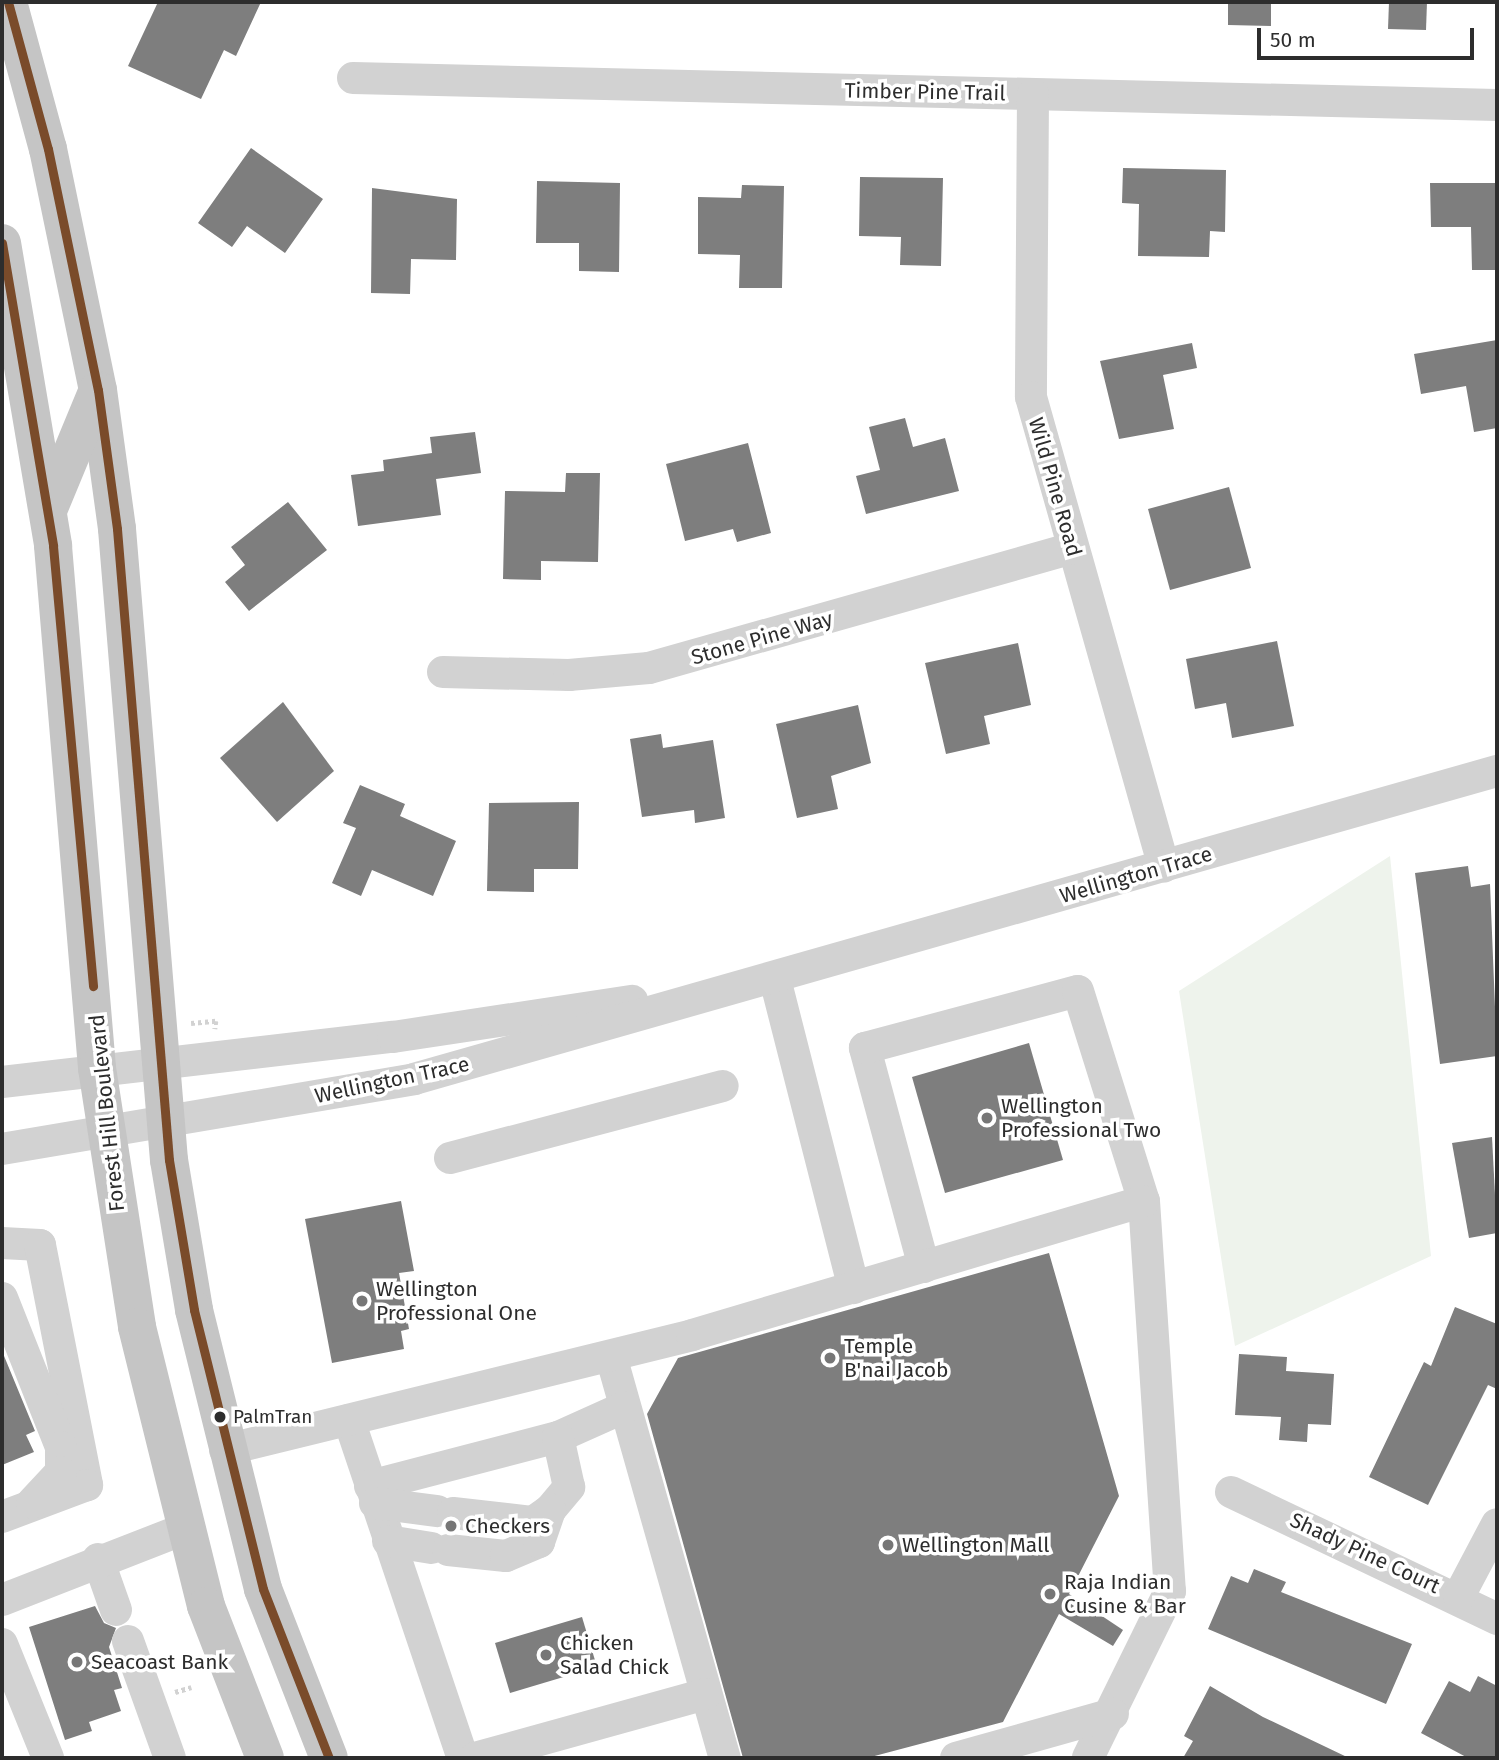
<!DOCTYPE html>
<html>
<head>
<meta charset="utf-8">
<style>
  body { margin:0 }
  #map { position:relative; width:1499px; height:1760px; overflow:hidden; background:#fff; font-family:"Fira Sans",sans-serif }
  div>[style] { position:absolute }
  .green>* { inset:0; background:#eef3ec }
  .building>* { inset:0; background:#7e7e7e }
  .path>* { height:4.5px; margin-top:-2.25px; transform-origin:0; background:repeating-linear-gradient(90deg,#d2d2d2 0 3.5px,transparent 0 7px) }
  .minor>* { height:32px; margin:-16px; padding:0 16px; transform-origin:16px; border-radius:16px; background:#d2d2d2 }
  .major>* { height:38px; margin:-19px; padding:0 19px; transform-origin:19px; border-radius:19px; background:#c5c5c5 }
  .bus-1>* { height:9px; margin:-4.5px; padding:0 4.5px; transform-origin:4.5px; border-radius:4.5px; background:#7a4b2a }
  .dots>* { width:19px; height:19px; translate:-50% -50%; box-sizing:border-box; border:4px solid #fff; border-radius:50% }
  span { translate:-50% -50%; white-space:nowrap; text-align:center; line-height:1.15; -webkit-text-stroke:7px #fff; paint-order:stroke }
  .bus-label { font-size:19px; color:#2d2d2d }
  .left { translate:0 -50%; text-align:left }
  .street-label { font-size:21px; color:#2d2d2d }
  .poi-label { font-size:21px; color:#2d2d2d }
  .frame { position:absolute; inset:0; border:4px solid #2d2d2d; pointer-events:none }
  .scale { position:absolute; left:1257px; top:28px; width:217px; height:32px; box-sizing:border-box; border:4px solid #2d2d2d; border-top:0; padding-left:9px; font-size:21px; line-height:24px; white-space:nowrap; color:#2d2d2d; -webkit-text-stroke:5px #fff; paint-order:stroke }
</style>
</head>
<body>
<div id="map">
  <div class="green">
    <div style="clip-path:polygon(1390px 856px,1431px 1256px,1235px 1346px,1179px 991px)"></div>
  </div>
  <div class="building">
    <div style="clip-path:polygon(158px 2px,261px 2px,236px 56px,224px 50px,201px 99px,128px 66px)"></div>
    <div style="clip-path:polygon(1228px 2px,1271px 2px,1271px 26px,1228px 25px)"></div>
    <div style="clip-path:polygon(1389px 2px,1427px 2px,1426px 30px,1388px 29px)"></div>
    <div style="clip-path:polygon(251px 148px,323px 199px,285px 253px,247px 226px,232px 247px,198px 223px)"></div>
    <div style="clip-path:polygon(1123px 168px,1226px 170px,1225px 232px,1210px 231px,1209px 257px,1138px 256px,1139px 204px,1122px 203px)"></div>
    <div style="clip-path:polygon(860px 177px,943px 178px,941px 266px,900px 265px,901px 237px,859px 236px)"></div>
    <div style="clip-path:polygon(537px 181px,620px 183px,619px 272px,579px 271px,579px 243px,536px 243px)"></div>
    <div style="clip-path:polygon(1430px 183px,1497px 183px,1497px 270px,1472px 270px,1471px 227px,1431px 227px)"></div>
    <div style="clip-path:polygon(742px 185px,784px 186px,782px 288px,739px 288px,740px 255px,698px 254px,698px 197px,741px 198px)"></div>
    <div style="clip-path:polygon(372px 188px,457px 199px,456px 260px,411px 259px,410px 294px,371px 293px)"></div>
    <div style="clip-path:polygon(1497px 340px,1497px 428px,1474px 432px,1466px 386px,1421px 394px,1414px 354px)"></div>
    <div style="clip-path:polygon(1192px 343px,1197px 368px,1163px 375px,1174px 429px,1119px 439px,1100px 361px)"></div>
    <div style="clip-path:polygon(905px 418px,913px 447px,945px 438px,959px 491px,866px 514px,856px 476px,880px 470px,869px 427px)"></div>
    <div style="clip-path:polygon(475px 432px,481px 473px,436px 479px,441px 515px,358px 526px,351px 475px,384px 471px,383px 460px,432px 453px,430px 437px)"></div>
    <div style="clip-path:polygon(748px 443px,771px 533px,737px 542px,733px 529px,685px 541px,666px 464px)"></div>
    <div style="clip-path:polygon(566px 473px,600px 473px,598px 562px,541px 561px,541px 580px,503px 579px,505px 491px,565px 492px)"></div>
    <div style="clip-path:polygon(1229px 487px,1251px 568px,1170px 590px,1148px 509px)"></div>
    <div style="clip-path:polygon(288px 502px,327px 550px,249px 611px,225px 582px,245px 565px,231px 547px)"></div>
    <div style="clip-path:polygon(1277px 641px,1294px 726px,1232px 738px,1226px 703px,1195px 709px,1186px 659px)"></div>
    <div style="clip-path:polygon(1018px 643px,1031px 705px,984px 716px,990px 744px,946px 754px,925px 663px)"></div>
    <div style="clip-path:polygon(283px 702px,334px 771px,277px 822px,220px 758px)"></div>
    <div style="clip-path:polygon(858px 705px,871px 763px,831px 776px,838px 809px,797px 818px,776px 724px)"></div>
    <div style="clip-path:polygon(661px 734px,663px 748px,713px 740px,725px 818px,695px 823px,694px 810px,642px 817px,630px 739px)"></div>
    <div style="clip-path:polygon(360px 785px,405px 804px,400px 816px,456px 841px,433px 896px,372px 870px,361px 896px,332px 883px,356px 828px,343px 823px)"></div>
    <div style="clip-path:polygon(579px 802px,578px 869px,534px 869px,534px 892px,487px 891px,489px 803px)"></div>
    <div style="clip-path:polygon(1468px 866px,1471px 887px,1490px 884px,1497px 1056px,1440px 1064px,1415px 873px)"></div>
    <div style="clip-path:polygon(1029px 1043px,1063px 1160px,945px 1193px,912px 1077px)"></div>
    <div style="clip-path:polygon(1492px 1137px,1497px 1233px,1469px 1238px,1452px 1143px)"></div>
    <div style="clip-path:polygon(401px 1201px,414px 1271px,399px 1273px,409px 1329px,401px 1331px,404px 1349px,332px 1363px,305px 1219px)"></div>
    <div style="clip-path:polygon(1049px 1253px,1119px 1496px,1069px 1594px,1123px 1630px,1113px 1646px,1059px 1614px,1003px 1722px,867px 1758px,743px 1758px,647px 1414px,678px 1358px)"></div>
    <div style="clip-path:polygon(1455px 1307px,1497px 1324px,1497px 1389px,1488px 1385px,1428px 1505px,1369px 1477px,1424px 1362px,1431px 1366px)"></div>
    <div style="clip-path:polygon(2px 1351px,35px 1431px,26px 1435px,34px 1452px,2px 1465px)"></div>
    <div style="clip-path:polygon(1239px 1354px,1287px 1357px,1286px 1371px,1334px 1374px,1331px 1425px,1308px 1424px,1307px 1442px,1279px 1440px,1281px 1417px,1235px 1415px)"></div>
    <div style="clip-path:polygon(1254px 1569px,1286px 1582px,1281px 1592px,1412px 1644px,1386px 1704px,1208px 1629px,1231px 1576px,1248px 1583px)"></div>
    <div style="clip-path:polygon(95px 1606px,104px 1623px,116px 1628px,109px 1647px,122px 1688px,114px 1690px,121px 1711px,89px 1722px,92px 1731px,65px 1740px,29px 1627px)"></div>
    <div style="clip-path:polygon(582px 1617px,597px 1667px,510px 1693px,495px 1643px)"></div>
    <div style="clip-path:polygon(1478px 1676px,1497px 1686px,1497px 1758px,1468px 1758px,1421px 1733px,1449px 1681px,1470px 1692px)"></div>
    <div style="clip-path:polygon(1210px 1686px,1263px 1717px,1349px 1758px,1183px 1758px,1193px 1741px,1184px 1736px)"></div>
  </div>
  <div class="path">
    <div style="left:191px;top:1023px;width:25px;rotate:-5deg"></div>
    <div style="left:216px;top:1021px;width:8px;rotate:97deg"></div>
    <div style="left:175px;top:1692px;width:17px;rotate:-17deg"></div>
  </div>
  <div class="minor">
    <div style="left:353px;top:78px;width:1144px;rotate:1.35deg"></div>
    <div style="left:1033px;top:95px;width:302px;rotate:90.4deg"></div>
    <div style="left:1031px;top:397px;width:488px;rotate:74.2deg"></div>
    <div style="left:443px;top:672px;width:126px;rotate:1.4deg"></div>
    <div style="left:569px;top:675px;width:80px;rotate:-5deg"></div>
    <div style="left:649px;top:668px;width:440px;rotate:-15.8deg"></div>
    <div style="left:775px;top:979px;width:319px;rotate:75.7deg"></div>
    <div style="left:2px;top:1082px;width:394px;rotate:-6.6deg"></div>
    <div style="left:393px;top:1037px;width:242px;rotate:-8.6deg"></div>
    <div style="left:2px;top:1149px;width:418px;rotate:-9.6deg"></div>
    <div style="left:414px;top:1079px;width:1126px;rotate:-15.88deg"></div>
    <div style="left:450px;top:1158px;width:282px;rotate:-14.8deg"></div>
    <div style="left:2px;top:1243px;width:38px;rotate:3deg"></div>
    <div style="left:40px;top:1245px;width:245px;rotate:78.9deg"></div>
    <div style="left:87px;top:1485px;width:91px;rotate:159.4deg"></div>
    <div style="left:924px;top:1267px;width:227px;rotate:-105.1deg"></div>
    <div style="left:865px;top:1048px;width:220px;rotate:-15deg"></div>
    <div style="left:1078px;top:991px;width:220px;rotate:72.6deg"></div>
    <div style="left:1144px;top:1201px;width:391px;rotate:86.2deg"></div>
    <div style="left:1170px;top:1591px;width:186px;rotate:116.2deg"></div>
    <div style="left:2px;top:1298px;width:160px;rotate:68.4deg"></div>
    <div style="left:61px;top:1447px;width:25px;rotate:90deg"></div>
    <div style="left:61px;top:1472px;width:42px;rotate:133.1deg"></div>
    <div style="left:611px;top:1356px;width:418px;rotate:74.2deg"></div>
    <div style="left:349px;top:1420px;width:357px;rotate:71.4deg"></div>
    <div style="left:225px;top:1450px;width:481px;rotate:-13.8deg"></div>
    <div style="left:692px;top:1335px;width:471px;rotate:-16.5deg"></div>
    <div style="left:370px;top:1486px;width:194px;rotate:-14.6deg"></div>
    <div style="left:558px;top:1437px;width:73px;rotate:-24.1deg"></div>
    <div style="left:1231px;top:1492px;width:295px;rotate:25.5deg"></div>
    <div style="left:375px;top:1503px;width:63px;rotate:7.4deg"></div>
    <div style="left:453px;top:1513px;width:81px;rotate:6.4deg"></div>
    <div style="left:533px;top:1522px;width:21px;rotate:-35deg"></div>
    <div style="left:550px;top:1510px;width:30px;rotate:-50deg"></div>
    <div style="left:569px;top:1487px;width:51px;rotate:-102.4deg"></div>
    <div style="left:388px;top:1541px;width:44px;rotate:9.2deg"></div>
    <div style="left:448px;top:1550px;width:58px;rotate:5.9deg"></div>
    <div style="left:506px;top:1556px;width:36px;rotate:-23deg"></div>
    <div style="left:539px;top:1542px;width:34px;rotate:-71deg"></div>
    <div style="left:98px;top:1559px;width:54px;rotate:70.6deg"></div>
    <div style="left:1459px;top:1596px;width:81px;rotate:-62.2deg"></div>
    <div style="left:2px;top:1600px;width:195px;rotate:-21.3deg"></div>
    <div style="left:128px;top:1641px;width:124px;rotate:70.3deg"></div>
    <div style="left:2px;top:1644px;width:123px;rotate:68deg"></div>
    <div style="left:475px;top:1758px;width:239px;rotate:-15.5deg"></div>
    <div style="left:956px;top:1758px;width:163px;rotate:-15.7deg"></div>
  </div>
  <div class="major">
    <div style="left:8px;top:2px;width:152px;rotate:74.8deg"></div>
    <div style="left:48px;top:149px;width:246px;rotate:78.3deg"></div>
    <div style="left:98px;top:390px;width:140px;rotate:82.2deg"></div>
    <div style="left:117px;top:529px;width:633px;rotate:85.29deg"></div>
    <div style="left:169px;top:1160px;width:152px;rotate:80.5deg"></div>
    <div style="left:194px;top:1310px;width:287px;rotate:76.1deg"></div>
    <div style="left:263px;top:1589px;width:181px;rotate:68.7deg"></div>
    <div style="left:2px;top:243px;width:307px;rotate:80.4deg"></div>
    <div style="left:53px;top:546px;width:524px;rotate:85.18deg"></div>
    <div style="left:97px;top:1068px;width:262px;rotate:81.2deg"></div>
    <div style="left:137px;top:1327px;width:287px;rotate:76.1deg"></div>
    <div style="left:206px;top:1606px;width:163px;rotate:68.8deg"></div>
    <div style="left:49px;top:508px;width:126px;rotate:-67.5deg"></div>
  </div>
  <div class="bus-1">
    <div style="left:8px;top:2px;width:152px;rotate:74.8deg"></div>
    <div style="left:48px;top:149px;width:246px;rotate:78.3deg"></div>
    <div style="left:98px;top:390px;width:140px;rotate:82.2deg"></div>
    <div style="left:117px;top:529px;width:633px;rotate:85.29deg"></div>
    <div style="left:169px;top:1160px;width:152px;rotate:80.5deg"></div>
    <div style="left:194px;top:1310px;width:287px;rotate:76.1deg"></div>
    <div style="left:263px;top:1589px;width:181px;rotate:68.7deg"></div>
    <div style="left:2px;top:243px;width:307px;rotate:80.4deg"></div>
    <div style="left:53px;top:546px;width:442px;rotate:84.8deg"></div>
  </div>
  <div class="dots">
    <div style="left:987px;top:1118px;background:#767676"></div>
    <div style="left:362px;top:1301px;background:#767676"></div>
    <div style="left:830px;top:1358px;background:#767676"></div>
    <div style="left:220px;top:1417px;background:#2d2d2d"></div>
    <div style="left:451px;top:1526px;background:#767676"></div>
    <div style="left:888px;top:1545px;background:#767676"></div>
    <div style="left:1050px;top:1594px;background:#767676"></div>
    <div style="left:546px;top:1655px;background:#767676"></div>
    <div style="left:77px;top:1662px;background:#767676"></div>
  </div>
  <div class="bus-label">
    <span class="left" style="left:233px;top:1417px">PalmTran</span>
  </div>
  <div class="street-label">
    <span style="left:925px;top:92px;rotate:1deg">Timber Pine Trail</span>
    <span style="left:1055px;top:487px;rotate:74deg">Wild Pine Road</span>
    <span style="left:762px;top:638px;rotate:-16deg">Stone Pine Way</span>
    <span style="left:1136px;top:875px;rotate:-16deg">Wellington Trace</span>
    <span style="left:392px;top:1080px;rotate:-12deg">Wellington Trace</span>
    <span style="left:107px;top:1113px;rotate:-96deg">Forest Hill Boulevard</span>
    <span style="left:1365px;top:1553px;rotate:25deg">Shady Pine Court</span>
  </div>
  <div class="poi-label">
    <span class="left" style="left:1001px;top:1118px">Wellington<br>Professional Two</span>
    <span class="left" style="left:376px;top:1301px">Wellington<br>Professional One</span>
    <span class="left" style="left:844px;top:1358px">Temple<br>B'nai Jacob</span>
    <span class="left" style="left:465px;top:1526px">Checkers</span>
    <span class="left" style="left:902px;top:1545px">Wellington Mall</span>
    <span class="left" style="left:1064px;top:1594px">Raja Indian<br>Cusine &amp; Bar</span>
    <span class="left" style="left:560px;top:1655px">Chicken<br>Salad Chick</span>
    <span class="left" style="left:91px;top:1662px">Seacoast Bank</span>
  </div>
  <div class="frame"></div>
  <div class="scale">50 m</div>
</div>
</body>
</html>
